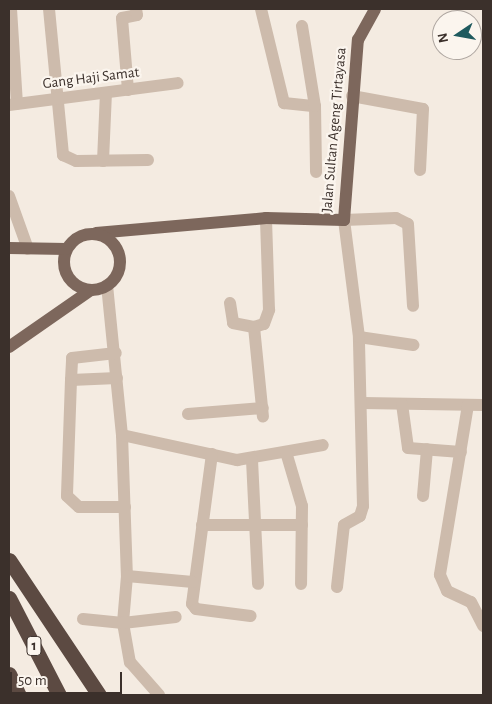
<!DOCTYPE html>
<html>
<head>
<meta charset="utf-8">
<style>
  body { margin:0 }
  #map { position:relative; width:492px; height:704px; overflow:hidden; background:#f4ebe1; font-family:"Alegreya Sans",sans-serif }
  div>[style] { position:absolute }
  .minor>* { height:12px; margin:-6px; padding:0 6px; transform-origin:6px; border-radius:6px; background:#cdbbac }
  .major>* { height:12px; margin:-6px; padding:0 6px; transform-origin:6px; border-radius:6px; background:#7d675c }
  .major>.ring { margin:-6px; padding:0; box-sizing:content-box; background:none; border:12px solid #7d675c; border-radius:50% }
  .highway>* { height:15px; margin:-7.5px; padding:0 7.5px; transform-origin:7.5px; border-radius:7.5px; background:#5c4a42 }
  span { translate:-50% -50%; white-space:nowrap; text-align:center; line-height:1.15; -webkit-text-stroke:4.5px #fbf5ee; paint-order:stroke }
  .shield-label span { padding:1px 4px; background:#fbf5ee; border:1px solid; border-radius:4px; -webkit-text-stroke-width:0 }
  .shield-label { font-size:14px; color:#3b302b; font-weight:700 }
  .street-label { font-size:15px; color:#3b302b }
  .frame { position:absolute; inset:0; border:10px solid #3b302b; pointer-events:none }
  .north { position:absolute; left:432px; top:10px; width:50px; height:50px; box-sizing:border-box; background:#fbf5ee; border:1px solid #aea6a0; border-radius:50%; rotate:258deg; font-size:14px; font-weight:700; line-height:20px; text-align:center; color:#3b302b }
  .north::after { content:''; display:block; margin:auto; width:18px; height:22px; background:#1f5a5e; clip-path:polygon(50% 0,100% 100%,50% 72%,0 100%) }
  .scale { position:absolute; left:10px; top:672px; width:112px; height:22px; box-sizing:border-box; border:2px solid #3b302b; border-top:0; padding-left:6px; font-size:15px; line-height:18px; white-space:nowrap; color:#3b302b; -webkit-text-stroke:4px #fbf5ee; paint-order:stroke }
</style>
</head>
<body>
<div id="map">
  <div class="minor">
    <div style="left:11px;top:9px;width:95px;rotate:86.4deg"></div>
    <div style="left:49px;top:9px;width:147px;rotate:84.5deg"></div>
    <div style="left:63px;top:155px;width:14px;rotate:25deg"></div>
    <div style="left:76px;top:161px;width:72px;rotate:-0.8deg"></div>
    <div style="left:261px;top:9px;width:97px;rotate:76.3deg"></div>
    <div style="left:284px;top:103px;width:31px;rotate:6deg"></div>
    <div style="left:315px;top:106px;width:66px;rotate:89.1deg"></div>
    <div style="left:302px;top:26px;width:81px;rotate:80.8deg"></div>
    <div style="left:128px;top:90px;width:72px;rotate:-94.8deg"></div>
    <div style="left:122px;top:18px;width:15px;rotate:-11deg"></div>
    <div style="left:137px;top:15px;width:6px;rotate:-99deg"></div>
    <div style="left:352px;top:96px;width:72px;rotate:10.4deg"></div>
    <div style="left:423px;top:109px;width:61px;rotate:92.8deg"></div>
    <div style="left:9px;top:105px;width:170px;rotate:-7.4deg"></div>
    <div style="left:103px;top:161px;width:68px;rotate:-87.5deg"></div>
    <div style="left:9px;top:196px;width:56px;rotate:70.3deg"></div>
    <div style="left:107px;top:285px;width:151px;rotate:84.3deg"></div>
    <div style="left:122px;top:435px;width:141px;rotate:88deg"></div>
    <div style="left:127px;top:576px;width:47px;rotate:94.9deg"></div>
    <div style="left:123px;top:623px;width:40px;rotate:80deg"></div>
    <div style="left:130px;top:662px;width:44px;rotate:48.7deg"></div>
    <div style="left:230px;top:303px;width:20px;rotate:81deg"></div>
    <div style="left:233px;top:323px;width:21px;rotate:11deg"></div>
    <div style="left:254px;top:327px;width:90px;rotate:84.3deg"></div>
    <div style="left:254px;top:327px;width:10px;rotate:-17deg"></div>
    <div style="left:264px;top:324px;width:15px;rotate:-70deg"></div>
    <div style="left:269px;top:310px;width:92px;rotate:-91.9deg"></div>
    <div style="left:359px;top:337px;width:55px;rotate:8.4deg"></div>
    <div style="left:117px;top:378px;width:46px;rotate:177.5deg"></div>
    <div style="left:71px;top:380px;width:116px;rotate:92deg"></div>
    <div style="left:67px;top:496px;width:16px;rotate:43deg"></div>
    <div style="left:79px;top:507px;width:46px"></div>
    <div style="left:71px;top:380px;width:22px;rotate:-87deg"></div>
    <div style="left:72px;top:358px;width:44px;rotate:-6.5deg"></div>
    <div style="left:363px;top:403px;width:120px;rotate:1deg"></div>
    <div style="left:402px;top:404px;width:44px;rotate:82.2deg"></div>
    <div style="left:408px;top:448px;width:53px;rotate:4.3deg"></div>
    <div style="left:468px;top:405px;width:172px;rotate:99.4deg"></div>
    <div style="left:440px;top:575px;width:17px;rotate:66deg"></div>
    <div style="left:447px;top:591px;width:26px;rotate:25deg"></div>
    <div style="left:471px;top:602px;width:27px;rotate:63deg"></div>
    <div style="left:188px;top:414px;width:75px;rotate:-4.6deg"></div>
    <div style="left:122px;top:435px;width:118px;rotate:12.3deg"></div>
    <div style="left:237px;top:460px;width:87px;rotate:-9.9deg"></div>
    <div style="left:286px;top:452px;width:56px;rotate:73.5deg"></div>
    <div style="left:302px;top:506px;width:78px;rotate:90.7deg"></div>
    <div style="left:212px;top:454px;width:151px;rotate:97.6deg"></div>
    <div style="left:192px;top:604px;width:6px;rotate:51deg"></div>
    <div style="left:196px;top:609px;width:55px;rotate:7.3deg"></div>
    <div style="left:252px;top:460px;width:124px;rotate:87.2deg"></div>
    <div style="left:423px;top:496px;width:47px;rotate:-85.1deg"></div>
    <div style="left:202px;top:525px;width:100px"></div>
    <div style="left:127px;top:576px;width:66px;rotate:5.2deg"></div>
    <div style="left:337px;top:587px;width:62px;rotate:-83.6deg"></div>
    <div style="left:344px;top:525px;width:18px;rotate:-29deg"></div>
    <div style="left:360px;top:516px;width:10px;rotate:-73deg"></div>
    <div style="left:363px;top:506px;width:169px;rotate:-91.4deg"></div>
    <div style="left:359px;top:337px;width:118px;rotate:-97.3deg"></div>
    <div style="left:344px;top:220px;width:52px;rotate:-2.2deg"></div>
    <div style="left:396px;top:218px;width:13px;rotate:27deg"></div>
    <div style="left:408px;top:224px;width:82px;rotate:86.5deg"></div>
    <div style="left:83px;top:619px;width:40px;rotate:5.7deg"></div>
    <div style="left:123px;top:623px;width:53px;rotate:-6.5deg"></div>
  </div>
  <div class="major">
    <div style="left:96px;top:233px;width:171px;rotate:-5deg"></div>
    <div style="left:266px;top:218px;width:78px;rotate:1.5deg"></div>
    <div style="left:344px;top:220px;width:181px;rotate:-85.6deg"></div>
    <div style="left:358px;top:40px;width:35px;rotate:-61deg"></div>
    <div class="ring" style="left:64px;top:234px;width:44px;height:44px"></div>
    <div style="left:9px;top:248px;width:57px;rotate:1deg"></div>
    <div style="left:9px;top:347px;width:100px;rotate:-34.8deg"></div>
  </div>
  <div class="highway">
    <div style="left:9px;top:560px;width:162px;rotate:56.3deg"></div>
    <div style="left:9px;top:598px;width:109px;rotate:62.7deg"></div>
    <div style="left:9px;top:674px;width:23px;rotate:65deg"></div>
  </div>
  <div class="shield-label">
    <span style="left:34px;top:646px">1</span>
  </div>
  <div class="street-label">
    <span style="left:91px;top:78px;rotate:-7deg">Gang Haji Samat</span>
    <span style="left:334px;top:130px;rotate:-85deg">Jalan Sultan Ageng Tirtayasa</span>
  </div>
  <div class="frame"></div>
  <div class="north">N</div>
  <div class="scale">50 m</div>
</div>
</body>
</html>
